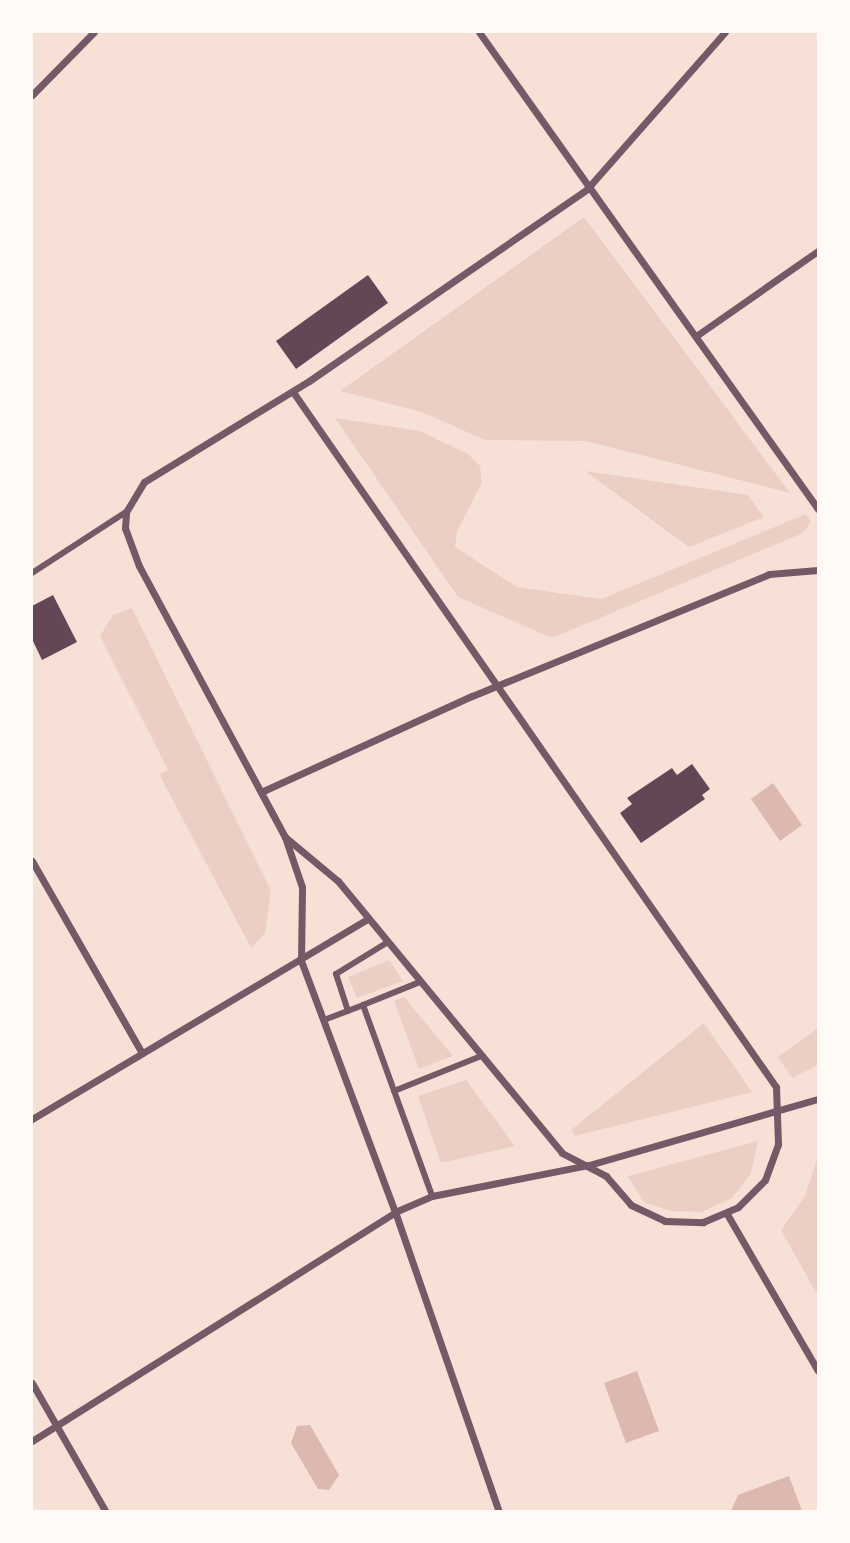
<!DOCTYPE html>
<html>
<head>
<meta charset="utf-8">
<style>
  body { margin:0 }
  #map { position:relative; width:850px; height:1543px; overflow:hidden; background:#f7e1d7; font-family:"Exo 2",sans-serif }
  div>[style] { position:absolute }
  .green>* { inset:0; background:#ebcfc5 }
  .water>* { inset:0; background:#dcb8b0 }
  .building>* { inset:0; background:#644757 }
  .pedestrian>* { height:6px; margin:-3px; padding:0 3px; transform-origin:3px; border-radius:3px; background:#755966 }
  .minor>* { height:7px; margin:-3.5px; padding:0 3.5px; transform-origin:3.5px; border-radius:3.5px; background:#755966 }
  span { translate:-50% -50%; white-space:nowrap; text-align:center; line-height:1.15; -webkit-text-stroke:7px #fffaf5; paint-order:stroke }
  .frame { position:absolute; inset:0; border:33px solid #fffaf5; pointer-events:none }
</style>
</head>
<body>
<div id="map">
  <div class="green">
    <div style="clip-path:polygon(584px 217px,790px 493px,586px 441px,485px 440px,422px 412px,340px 391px)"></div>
    <div style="clip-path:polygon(335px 418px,420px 431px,468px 454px,480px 466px,482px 483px,457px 531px,455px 547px,517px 587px,601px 599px,806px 514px,811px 522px,803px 533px,552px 638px,458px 597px)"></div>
    <div style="clip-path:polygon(585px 471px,748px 495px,764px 517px,689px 547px)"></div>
    <div style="clip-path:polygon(132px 608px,271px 891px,265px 933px,251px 948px,159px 774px,168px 770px,100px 636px,113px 615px)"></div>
    <div style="clip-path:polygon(389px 960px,403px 981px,357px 998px,348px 977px)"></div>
    <div style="clip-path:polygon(404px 997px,453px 1056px,419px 1069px,394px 1001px)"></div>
    <div style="clip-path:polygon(704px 1023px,752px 1092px,575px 1136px,571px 1130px)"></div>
    <div style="clip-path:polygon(818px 1028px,818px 1065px,792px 1078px,778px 1057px)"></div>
    <div style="clip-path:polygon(466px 1080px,515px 1146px,441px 1163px,418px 1096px)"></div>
    <div style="clip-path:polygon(758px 1141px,751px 1173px,732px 1198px,702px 1212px,671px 1211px,644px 1202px,628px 1176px)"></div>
    <div style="clip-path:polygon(818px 1156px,818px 1296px,781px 1230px,805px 1196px)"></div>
  </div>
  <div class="water">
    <div style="clip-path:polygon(773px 783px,802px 825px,780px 841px,751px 799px)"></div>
    <div style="clip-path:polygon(637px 1371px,659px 1431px,626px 1443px,604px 1383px)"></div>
    <div style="clip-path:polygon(310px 1425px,339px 1475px,329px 1490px,318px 1489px,291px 1443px,297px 1426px)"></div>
    <div style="clip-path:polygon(789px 1476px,802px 1511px,731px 1511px,738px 1495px)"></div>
  </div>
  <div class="building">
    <div style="clip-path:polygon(368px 275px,388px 303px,296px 369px,276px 341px)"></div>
    <div style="clip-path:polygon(53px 595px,77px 642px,42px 660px,32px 639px,32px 606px)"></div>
    <div style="clip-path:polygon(692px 764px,710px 789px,702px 795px,705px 799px,641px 843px,620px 813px,632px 804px,627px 798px,672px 768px,677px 775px)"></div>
  </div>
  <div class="pedestrian">
    <div style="left:32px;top:573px;width:112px;rotate:-33deg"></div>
    <div style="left:363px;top:1005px;width:61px;rotate:-22deg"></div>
    <div style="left:348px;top:1011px;width:39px;rotate:-108deg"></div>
    <div style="left:336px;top:974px;width:61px;rotate:-31.6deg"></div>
    <div style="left:324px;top:1020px;width:42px;rotate:-21deg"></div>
    <div style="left:363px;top:1005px;width:203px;rotate:70.1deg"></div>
    <div style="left:394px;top:1091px;width:94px;rotate:-21.9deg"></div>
  </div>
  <div class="minor">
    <div style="left:479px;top:32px;width:585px;rotate:54.6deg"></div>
    <div style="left:32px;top:95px;width:88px;rotate:-45.5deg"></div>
    <div style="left:696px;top:336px;width:149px;rotate:-34.9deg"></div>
    <div style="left:261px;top:792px;width:232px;rotate:-24.5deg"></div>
    <div style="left:472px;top:696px;width:321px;rotate:-22.3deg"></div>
    <div style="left:769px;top:574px;width:49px;rotate:-4.7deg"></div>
    <div style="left:285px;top:837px;width:69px;rotate:39.7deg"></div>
    <div style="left:338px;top:881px;width:352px;rotate:50.5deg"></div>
    <div style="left:562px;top:1153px;width:50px;rotate:27.6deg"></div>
    <div style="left:606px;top:1176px;width:38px;rotate:49deg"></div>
    <div style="left:631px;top:1205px;width:38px;rotate:25deg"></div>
    <div style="left:665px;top:1221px;width:38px;rotate:2deg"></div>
    <div style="left:703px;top:1222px;width:38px;rotate:-23deg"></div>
    <div style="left:738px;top:1207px;width:38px;rotate:-45deg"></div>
    <div style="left:765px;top:1180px;width:38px;rotate:-70deg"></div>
    <div style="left:778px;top:1144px;width:57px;rotate:-92deg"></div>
    <div style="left:776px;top:1087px;width:846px;rotate:-124.8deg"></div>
    <div style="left:32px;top:861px;width:221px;rotate:60.2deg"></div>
    <div style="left:32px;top:1119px;width:391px;rotate:-30.8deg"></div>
    <div style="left:727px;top:1214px;width:181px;rotate:59.9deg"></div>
    <div style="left:32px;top:1383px;width:149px;rotate:60.2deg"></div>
    <div style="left:32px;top:1441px;width:429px;rotate:-32.2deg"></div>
    <div style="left:395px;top:1212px;width:40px;rotate:-23.4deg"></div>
    <div style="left:432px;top:1196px;width:160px;rotate:-11.2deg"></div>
    <div style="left:589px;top:1165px;width:238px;rotate:-16.1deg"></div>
    <div style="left:499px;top:1512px;width:318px;rotate:-109.1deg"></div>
    <div style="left:395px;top:1212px;width:268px;rotate:-110.5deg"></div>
    <div style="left:301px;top:961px;width:74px;rotate:-89.2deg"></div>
    <div style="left:302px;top:887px;width:53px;rotate:-108.8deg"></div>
    <div style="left:285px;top:837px;width:308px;rotate:-118.3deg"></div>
    <div style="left:139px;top:566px;width:40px;rotate:-110.2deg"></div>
    <div style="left:125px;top:528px;width:16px;rotate:-86deg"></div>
    <div style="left:126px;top:512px;width:35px;rotate:-59deg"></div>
    <div style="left:144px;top:482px;width:193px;rotate:-31.5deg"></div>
    <div style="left:309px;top:381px;width:338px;rotate:-34.6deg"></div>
    <div style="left:587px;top:189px;width:209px;rotate:-48.7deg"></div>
  </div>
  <div class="frame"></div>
</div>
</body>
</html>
